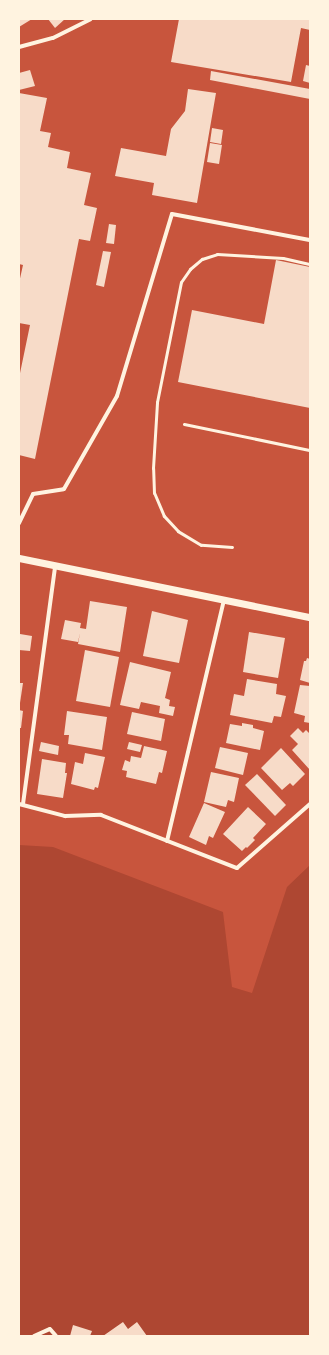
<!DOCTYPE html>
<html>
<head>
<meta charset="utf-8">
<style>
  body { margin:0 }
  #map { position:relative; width:329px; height:1355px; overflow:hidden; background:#c8553d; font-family:Cabin,sans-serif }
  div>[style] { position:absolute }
  .green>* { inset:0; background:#ae4732 }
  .building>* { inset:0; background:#f7dbc8 }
  .service>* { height:3px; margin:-1.5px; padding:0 1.5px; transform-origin:1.5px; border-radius:1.5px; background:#fff3e0 }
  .minor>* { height:4px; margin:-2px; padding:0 2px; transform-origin:2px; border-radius:2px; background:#fff3e0 }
  .tertiary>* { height:7px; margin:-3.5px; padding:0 3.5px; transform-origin:3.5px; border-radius:3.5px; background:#fff3e0 }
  span { translate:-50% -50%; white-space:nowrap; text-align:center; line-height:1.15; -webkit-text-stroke:4px #fff3e0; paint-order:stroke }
  .frame { position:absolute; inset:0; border:20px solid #fff3e0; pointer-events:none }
</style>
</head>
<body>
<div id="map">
  <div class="green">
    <div style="clip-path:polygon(19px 845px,53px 847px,223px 912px,232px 987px,252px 993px,287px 887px,310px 865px,310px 1336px,19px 1336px)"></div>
  </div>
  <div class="building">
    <div style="clip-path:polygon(19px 19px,32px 19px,19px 27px)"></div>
    <div style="clip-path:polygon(48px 19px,65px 19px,55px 28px)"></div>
    <div style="clip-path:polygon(179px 19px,310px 19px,310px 30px,301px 28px,291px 82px,171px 62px)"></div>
    <div style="clip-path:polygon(306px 65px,310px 66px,310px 83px,303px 81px)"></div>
    <div style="clip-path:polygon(30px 70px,35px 86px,19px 90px,19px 73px)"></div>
    <div style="clip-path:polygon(211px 71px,310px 89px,310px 99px,210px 80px)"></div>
    <div style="clip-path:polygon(188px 89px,216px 93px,197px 203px,152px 195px,154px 183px,115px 176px,121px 148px,166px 156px,171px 129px,185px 111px)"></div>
    <div style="clip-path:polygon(19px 93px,47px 98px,40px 131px,51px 133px,48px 147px,70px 152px,67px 168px,91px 173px,84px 205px,97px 208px,90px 241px,79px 239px,35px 459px,19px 455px,19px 378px,30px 325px,19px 323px,19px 283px,23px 265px,19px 264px)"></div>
    <div style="clip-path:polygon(212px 128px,223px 130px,221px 144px,210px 142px)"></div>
    <div style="clip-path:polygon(210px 143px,222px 145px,219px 164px,207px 162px)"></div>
    <div style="clip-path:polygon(109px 224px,116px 225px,114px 244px,106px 243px)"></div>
    <div style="clip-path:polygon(103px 251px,111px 252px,104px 287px,96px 285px)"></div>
    <div style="clip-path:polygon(276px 260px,310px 267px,310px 408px,178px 382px,192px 310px,264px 324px)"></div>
    <div style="clip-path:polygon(90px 601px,127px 607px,120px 652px,78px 644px,80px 633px,78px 642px,61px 639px,65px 620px,81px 623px,80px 628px,86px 629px)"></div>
    <div style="clip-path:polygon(152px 611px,188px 620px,179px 663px,143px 656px)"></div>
    <div style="clip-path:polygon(249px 632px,285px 638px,278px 678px,243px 672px)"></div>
    <div style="clip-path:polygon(20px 634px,32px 636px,30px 651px,19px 650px)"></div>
    <div style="clip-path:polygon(85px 650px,119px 657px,110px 707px,76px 701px)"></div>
    <div style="clip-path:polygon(307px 658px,310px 659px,310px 683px,300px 680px,304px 661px,306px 661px)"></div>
    <div style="clip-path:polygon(130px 662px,171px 672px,165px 698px,170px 700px,169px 706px,175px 707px,173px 716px,159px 713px,160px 706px,141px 702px,139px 709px,120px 705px)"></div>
    <div style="clip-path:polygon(247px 679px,277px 684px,276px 694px,286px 696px,281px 717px,274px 716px,272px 723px,230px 715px,234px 694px,244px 696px)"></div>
    <div style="clip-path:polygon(19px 683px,23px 683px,20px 703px,19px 702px)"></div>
    <div style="clip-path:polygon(300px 685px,310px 686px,310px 723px,304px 722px,305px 716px,294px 713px)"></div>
    <div style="clip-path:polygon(19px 710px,23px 711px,21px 728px,19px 728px)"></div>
    <div style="clip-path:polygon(67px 711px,107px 717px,102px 750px,68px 744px,69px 735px,64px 735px)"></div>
    <div style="clip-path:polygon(132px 712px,165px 719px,161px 741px,127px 734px)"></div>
    <div style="clip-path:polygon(242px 723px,253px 725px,253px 728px,264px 731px,260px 750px,226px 743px,230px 724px,242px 726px)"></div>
    <div style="clip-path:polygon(298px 728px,303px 733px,306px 730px,310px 734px,310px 770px,292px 750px,298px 744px,290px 736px)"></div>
    <div style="clip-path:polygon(41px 742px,59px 746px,58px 755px,39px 751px)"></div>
    <div style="clip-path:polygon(129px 742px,142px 745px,140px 752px,127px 749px)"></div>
    <div style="clip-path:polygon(144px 746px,167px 751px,162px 773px,159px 772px,156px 784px,126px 777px,127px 771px,122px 770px,125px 760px,130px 762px,131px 756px,141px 758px)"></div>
    <div style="clip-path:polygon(220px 747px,248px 753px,243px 775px,215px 768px)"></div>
    <div style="clip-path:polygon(281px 748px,305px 774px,293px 786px,290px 783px,282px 790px,261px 768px)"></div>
    <div style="clip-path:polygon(85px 753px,105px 757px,98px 788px,95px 787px,94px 790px,71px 784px,75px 762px,83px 764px)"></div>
    <div style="clip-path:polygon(42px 759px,66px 763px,65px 773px,67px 773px,63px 798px,37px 794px)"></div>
    <div style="clip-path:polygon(211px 772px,239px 778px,234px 802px,228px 800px,226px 807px,204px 802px)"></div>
    <div style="clip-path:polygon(257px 774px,286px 805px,275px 816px,245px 785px)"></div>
    <div style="clip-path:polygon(204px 803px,225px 812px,213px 838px,209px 836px,206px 845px,189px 837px)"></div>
    <div style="clip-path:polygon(248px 807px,266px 824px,253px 838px,255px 840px,247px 848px,246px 847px,242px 851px,223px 834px)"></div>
    <div style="clip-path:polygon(123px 1322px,128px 1329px,137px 1322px,147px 1336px,103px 1336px)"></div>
    <div style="clip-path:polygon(73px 1325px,92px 1331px,90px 1336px,70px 1336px)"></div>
  </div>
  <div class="service">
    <div style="left:184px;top:424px;width:129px;rotate:11.7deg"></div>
    <div style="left:232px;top:547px;width:31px;rotate:-176deg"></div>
    <div style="left:201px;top:545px;width:27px;rotate:-149deg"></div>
    <div style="left:178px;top:531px;width:21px;rotate:-133deg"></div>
    <div style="left:164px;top:516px;width:25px;rotate:-113deg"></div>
    <div style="left:154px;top:493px;width:25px;rotate:-92deg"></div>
    <div style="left:153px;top:468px;width:66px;rotate:-86.5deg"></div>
    <div style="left:157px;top:402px;width:122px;rotate:-78.7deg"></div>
    <div style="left:181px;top:282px;width:16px;rotate:-55deg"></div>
    <div style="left:190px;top:269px;width:16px;rotate:-40deg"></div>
    <div style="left:202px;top:259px;width:16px;rotate:-18deg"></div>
    <div style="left:217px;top:254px;width:66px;rotate:3.5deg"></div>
    <div style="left:283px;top:258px;width:28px;rotate:13deg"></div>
  </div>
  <div class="minor">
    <div style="left:19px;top:47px;width:35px;rotate:-15deg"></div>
    <div style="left:53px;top:38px;width:42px;rotate:-26.6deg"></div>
    <div style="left:19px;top:523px;width:32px;rotate:-64deg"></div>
    <div style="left:33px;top:494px;width:31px;rotate:-9deg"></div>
    <div style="left:64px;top:489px;width:107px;rotate:-60.3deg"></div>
    <div style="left:117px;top:396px;width:190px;rotate:-73.2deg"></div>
    <div style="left:172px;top:214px;width:140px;rotate:10.7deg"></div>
    <div style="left:19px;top:804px;width:48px;rotate:14.6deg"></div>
    <div style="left:65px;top:816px;width:36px;rotate:-2deg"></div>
    <div style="left:101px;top:815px;width:146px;rotate:21.3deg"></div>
    <div style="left:237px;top:868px;width:97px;rotate:-41.2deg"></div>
    <div style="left:23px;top:804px;width:240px;rotate:-82.3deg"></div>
    <div style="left:167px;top:841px;width:248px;rotate:-76.7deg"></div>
    <div style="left:34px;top:1336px;width:17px;rotate:-24deg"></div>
    <div style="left:50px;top:1329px;width:9px;rotate:49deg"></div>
  </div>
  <div class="tertiary">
    <div style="left:19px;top:558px;width:297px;rotate:11.5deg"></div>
  </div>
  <div class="frame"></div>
</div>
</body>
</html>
